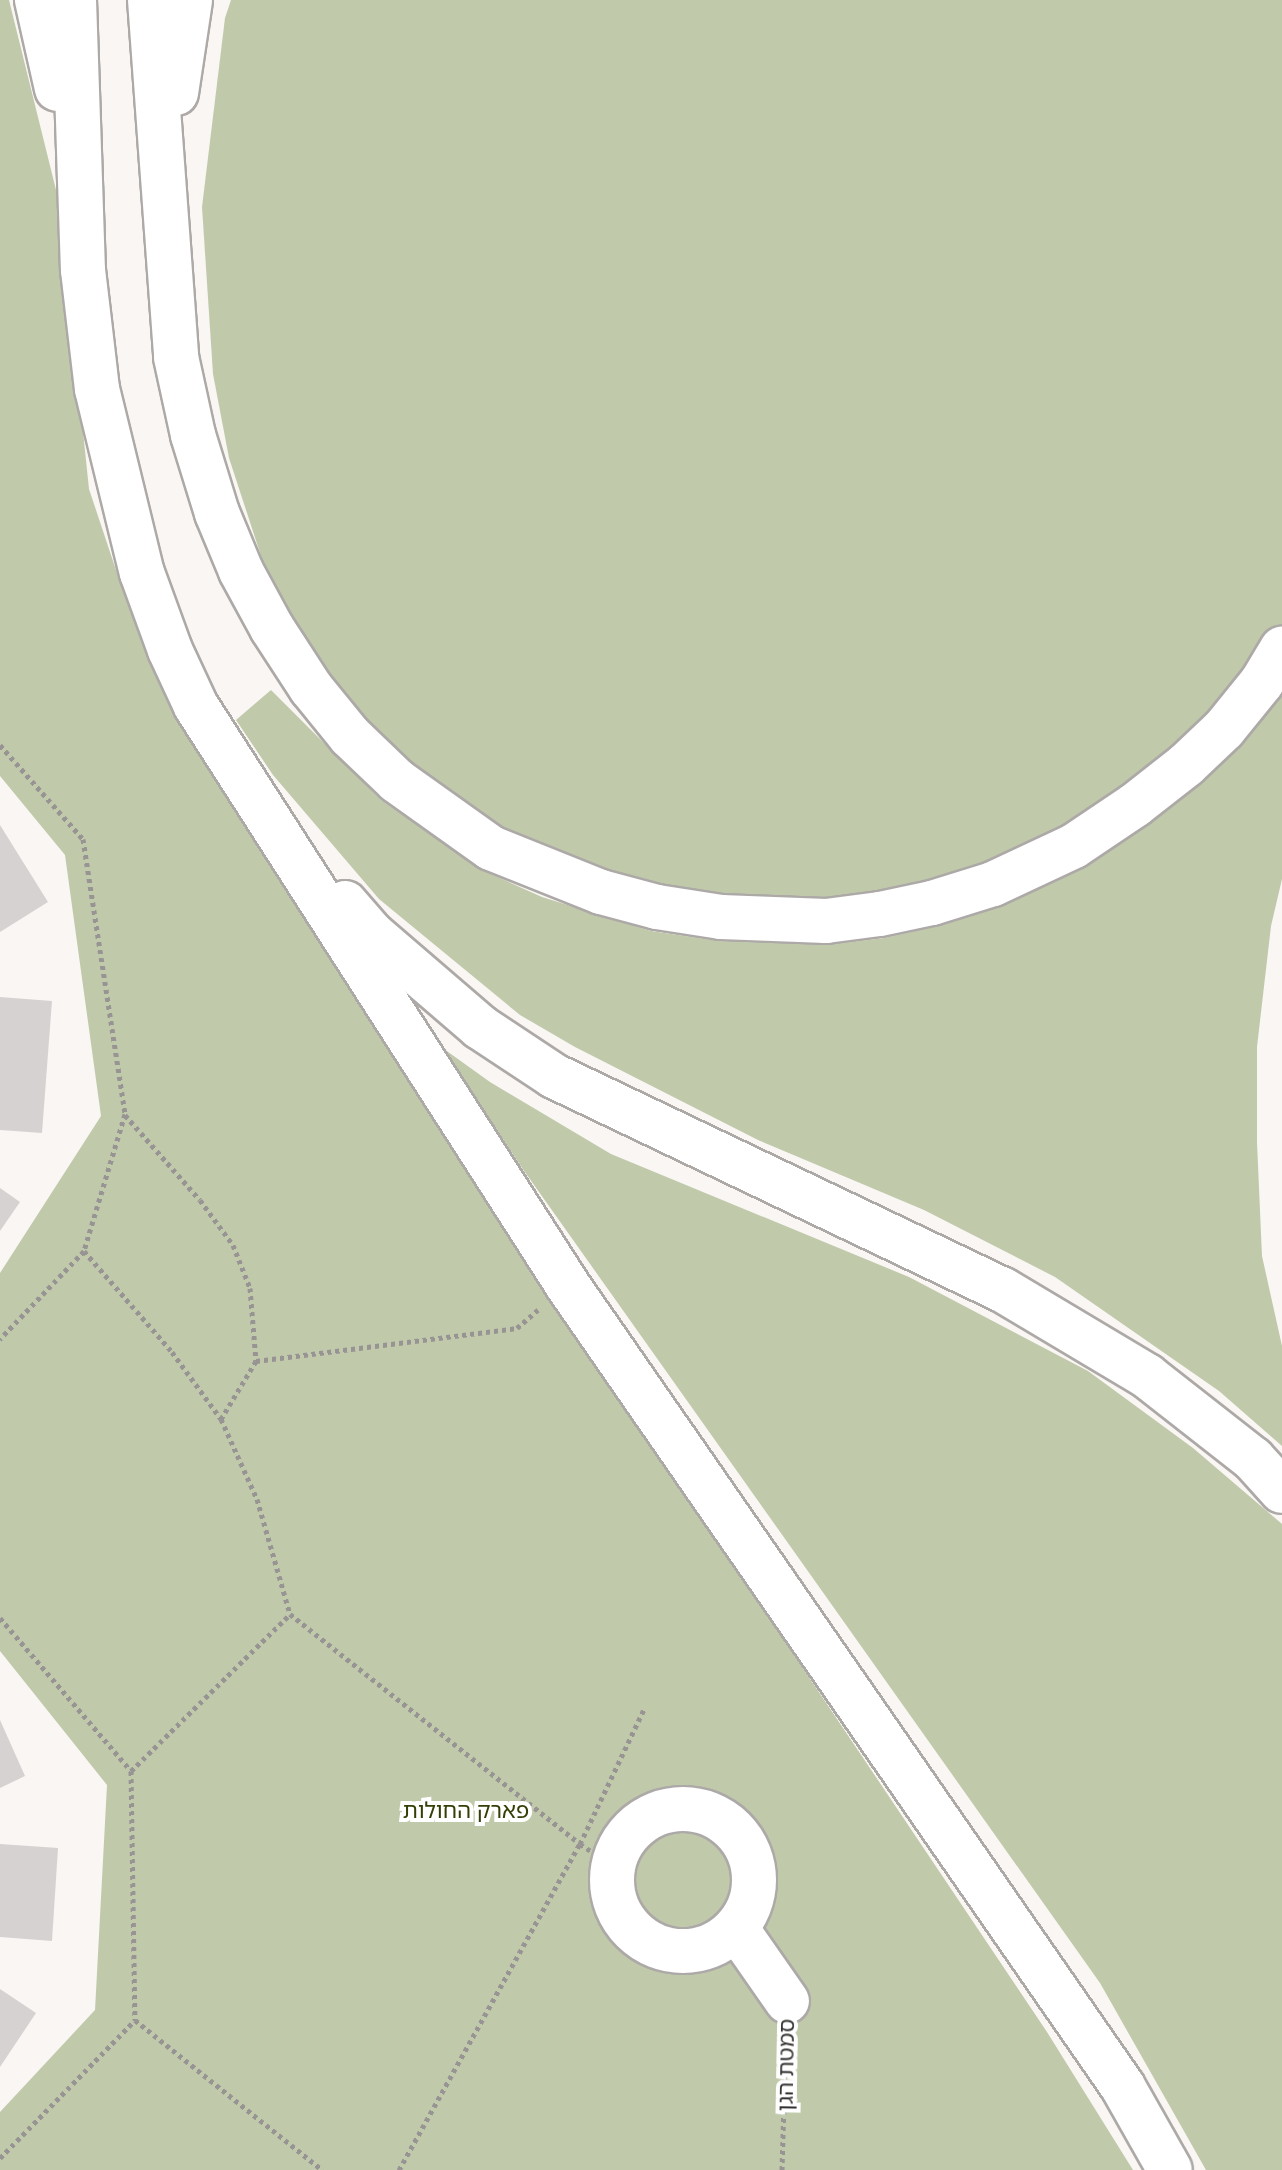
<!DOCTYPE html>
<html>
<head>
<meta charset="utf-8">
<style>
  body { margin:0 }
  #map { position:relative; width:1282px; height:2170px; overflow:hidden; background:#faf6f4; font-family:Montserrat,"Noto Sans Hebrew",sans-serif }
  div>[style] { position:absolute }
  .green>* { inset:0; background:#c0caab }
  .building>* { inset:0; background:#d6d2d1 }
  .path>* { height:5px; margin-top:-2.5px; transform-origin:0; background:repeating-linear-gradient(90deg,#979493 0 4px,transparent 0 8px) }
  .roads { filter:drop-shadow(2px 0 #ada9a7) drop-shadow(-2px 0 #ada9a7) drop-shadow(0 2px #ada9a7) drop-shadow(0 -2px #ada9a7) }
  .minor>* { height:44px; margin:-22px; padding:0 22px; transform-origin:22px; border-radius:22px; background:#fff }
  .minor>.ring { margin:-22px; padding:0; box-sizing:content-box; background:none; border:44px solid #fff; border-radius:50% }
  .highway>* { height:44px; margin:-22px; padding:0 22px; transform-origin:22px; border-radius:22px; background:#fff }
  span { translate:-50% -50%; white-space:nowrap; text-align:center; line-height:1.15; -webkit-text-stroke:8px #fff; paint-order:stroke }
  .park-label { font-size:22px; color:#333f06 }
  .street-label { font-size:22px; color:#343231 }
</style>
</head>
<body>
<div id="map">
  <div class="green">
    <div style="clip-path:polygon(0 0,9px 0,59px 202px,89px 489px,118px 576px,163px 678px,239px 817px,376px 1032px,1047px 2032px,1133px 2170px,0 2170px,0 2112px,95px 2010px,107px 1785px,0 1651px,0 1273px,101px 1116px,65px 855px,0 776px)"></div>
    <div style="clip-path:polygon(231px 0,1282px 0,1282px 647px,1196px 755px,932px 903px,721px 917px,421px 799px,307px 651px,264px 565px,229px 458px,213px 374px,202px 207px,225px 18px)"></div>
    <div style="clip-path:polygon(271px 690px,381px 800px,480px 869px,542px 897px,651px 931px,719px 941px,826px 945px,884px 938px,938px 926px,1002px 906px,1086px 867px,1203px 783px,1282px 696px,1282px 879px,1271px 926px,1257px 1047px,1257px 1142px,1262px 1256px,1282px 1346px,1282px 1446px,1219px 1391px,1055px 1277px,924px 1210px,758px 1140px,575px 1047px,520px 1015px,379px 899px,273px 775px,236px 720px)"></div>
    <div style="clip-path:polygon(444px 1049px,490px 1082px,611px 1154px,909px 1277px,1088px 1371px,1193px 1448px,1282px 1524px,1282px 2170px,1206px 2170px,1100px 1983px,522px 1168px)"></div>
  </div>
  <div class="building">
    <div style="clip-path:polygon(0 825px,48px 902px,0 932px)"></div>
    <div style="clip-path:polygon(0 997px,52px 1001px,42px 1133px,0 1130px)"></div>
    <div style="clip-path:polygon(0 1188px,20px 1202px,0 1231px)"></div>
    <div style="clip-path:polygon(0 1720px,25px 1776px,0 1788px)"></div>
    <div style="clip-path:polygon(0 1844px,58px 1848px,52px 1941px,0 1937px)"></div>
    <div style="clip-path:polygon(0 1989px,36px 2013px,0 2067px)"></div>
  </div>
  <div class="path">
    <div style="left:0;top:745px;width:125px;rotate:48.6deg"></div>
    <div style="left:83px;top:839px;width:278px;rotate:81.3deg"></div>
    <div style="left:125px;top:1114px;width:143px;rotate:106.7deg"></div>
    <div style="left:84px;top:1251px;width:122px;rotate:133.7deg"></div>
    <div style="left:125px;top:1115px;width:113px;rotate:48.6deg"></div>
    <div style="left:200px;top:1200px;width:56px;rotate:53.7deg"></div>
    <div style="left:233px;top:1245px;width:46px;rotate:68.4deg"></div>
    <div style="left:250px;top:1288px;width:73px;rotate:85.3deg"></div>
    <div style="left:256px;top:1361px;width:68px;rotate:121.1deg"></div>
    <div style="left:84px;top:1251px;width:134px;rotate:48.9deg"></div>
    <div style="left:172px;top:1352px;width:83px;rotate:53.8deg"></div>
    <div style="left:221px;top:1419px;width:88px;rotate:65.8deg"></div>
    <div style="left:257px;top:1499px;width:120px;rotate:74deg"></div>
    <div style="left:290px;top:1614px;width:370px;rotate:38.4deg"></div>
    <div style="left:580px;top:1844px;width:40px;rotate:32.9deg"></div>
    <div style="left:256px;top:1361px;width:263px;rotate:-7.2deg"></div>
    <div style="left:517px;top:1328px;width:28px;rotate:-41deg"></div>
    <div style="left:0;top:1618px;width:201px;rotate:49.4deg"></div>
    <div style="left:131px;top:1771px;width:249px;rotate:89.1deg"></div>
    <div style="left:131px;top:1771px;width:223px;rotate:-44.6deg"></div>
    <div style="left:0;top:2158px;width:193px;rotate:-45.6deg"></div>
    <div style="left:135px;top:2020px;width:240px;rotate:38.7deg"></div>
    <div style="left:399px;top:2170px;width:373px;rotate:-61deg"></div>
    <div style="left:580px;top:1844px;width:149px;rotate:-64.6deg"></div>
    <div style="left:782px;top:2170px;width:131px;rotate:-88.3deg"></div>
  </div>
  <div class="roads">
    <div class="minor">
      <div class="ring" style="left:612px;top:1809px;width:98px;height:98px"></div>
      <div style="left:736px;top:1928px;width:89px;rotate:55.1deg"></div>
    </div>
    <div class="highway">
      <div style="left:37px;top:0;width:91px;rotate:77.3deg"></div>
      <div style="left:74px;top:0;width:270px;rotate:88.1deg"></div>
      <div style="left:83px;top:270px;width:120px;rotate:83.3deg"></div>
      <div style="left:97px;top:389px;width:189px;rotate:76.3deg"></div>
      <div style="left:142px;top:573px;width:82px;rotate:70deg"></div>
      <div style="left:170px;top:650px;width:62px;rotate:65.1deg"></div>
      <div style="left:196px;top:706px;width:689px;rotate:57.32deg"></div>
      <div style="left:568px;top:1286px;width:974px;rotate:55.28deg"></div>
      <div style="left:1123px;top:2087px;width:95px;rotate:60.5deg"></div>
      <div style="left:150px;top:0;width:358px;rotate:85.8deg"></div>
      <div style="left:176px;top:357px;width:80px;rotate:77.7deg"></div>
      <div style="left:193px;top:435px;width:82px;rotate:72.9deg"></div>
      <div style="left:217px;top:513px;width:63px;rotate:67.5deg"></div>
      <div style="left:241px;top:571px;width:65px;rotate:61.5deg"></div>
      <div style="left:272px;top:628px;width:72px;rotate:57deg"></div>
      <div style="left:311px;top:688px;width:62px;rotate:50.9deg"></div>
      <div style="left:350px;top:736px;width:65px;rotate:43.8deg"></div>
      <div style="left:397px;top:781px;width:115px;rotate:35.5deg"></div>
      <div style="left:491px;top:848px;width:118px;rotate:21.8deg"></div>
      <div style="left:601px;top:892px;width:58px;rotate:15deg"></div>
      <div style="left:657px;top:907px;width:65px;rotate:8.9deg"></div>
      <div style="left:721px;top:917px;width:105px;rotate:2.2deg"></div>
      <div style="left:826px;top:921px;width:54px;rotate:-7.4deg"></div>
      <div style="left:880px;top:914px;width:53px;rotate:-11.9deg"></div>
      <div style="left:932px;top:903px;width:64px;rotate:-17.3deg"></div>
      <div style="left:993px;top:884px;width:89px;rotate:-25.1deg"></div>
      <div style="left:1074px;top:846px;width:73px;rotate:-33.9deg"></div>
      <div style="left:1135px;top:805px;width:65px;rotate:-38.1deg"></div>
      <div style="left:1186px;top:765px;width:52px;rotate:-43.5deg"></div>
      <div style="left:1224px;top:729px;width:60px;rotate:-51deg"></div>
      <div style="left:1262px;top:682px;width:39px;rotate:-59deg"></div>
      <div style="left:176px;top:93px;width:94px;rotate:-81.4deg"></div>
      <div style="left:345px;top:903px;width:41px;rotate:48.9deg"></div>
      <div style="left:372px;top:934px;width:143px;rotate:40.7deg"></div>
      <div style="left:480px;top:1027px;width:89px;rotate:33.5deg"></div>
      <div style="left:554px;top:1076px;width:497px;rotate:25.5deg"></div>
      <div style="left:1003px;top:1290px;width:168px;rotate:30.8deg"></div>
      <div style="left:1147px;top:1376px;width:135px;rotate:38.1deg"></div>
      <div style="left:1253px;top:1459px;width:43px;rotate:47.8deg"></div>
    </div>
  </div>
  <div class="park-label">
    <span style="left:466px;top:1811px">פארק החולות</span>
  </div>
  <div class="street-label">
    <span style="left:786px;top:2065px;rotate:-89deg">סמטת הגן</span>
  </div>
</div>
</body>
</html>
